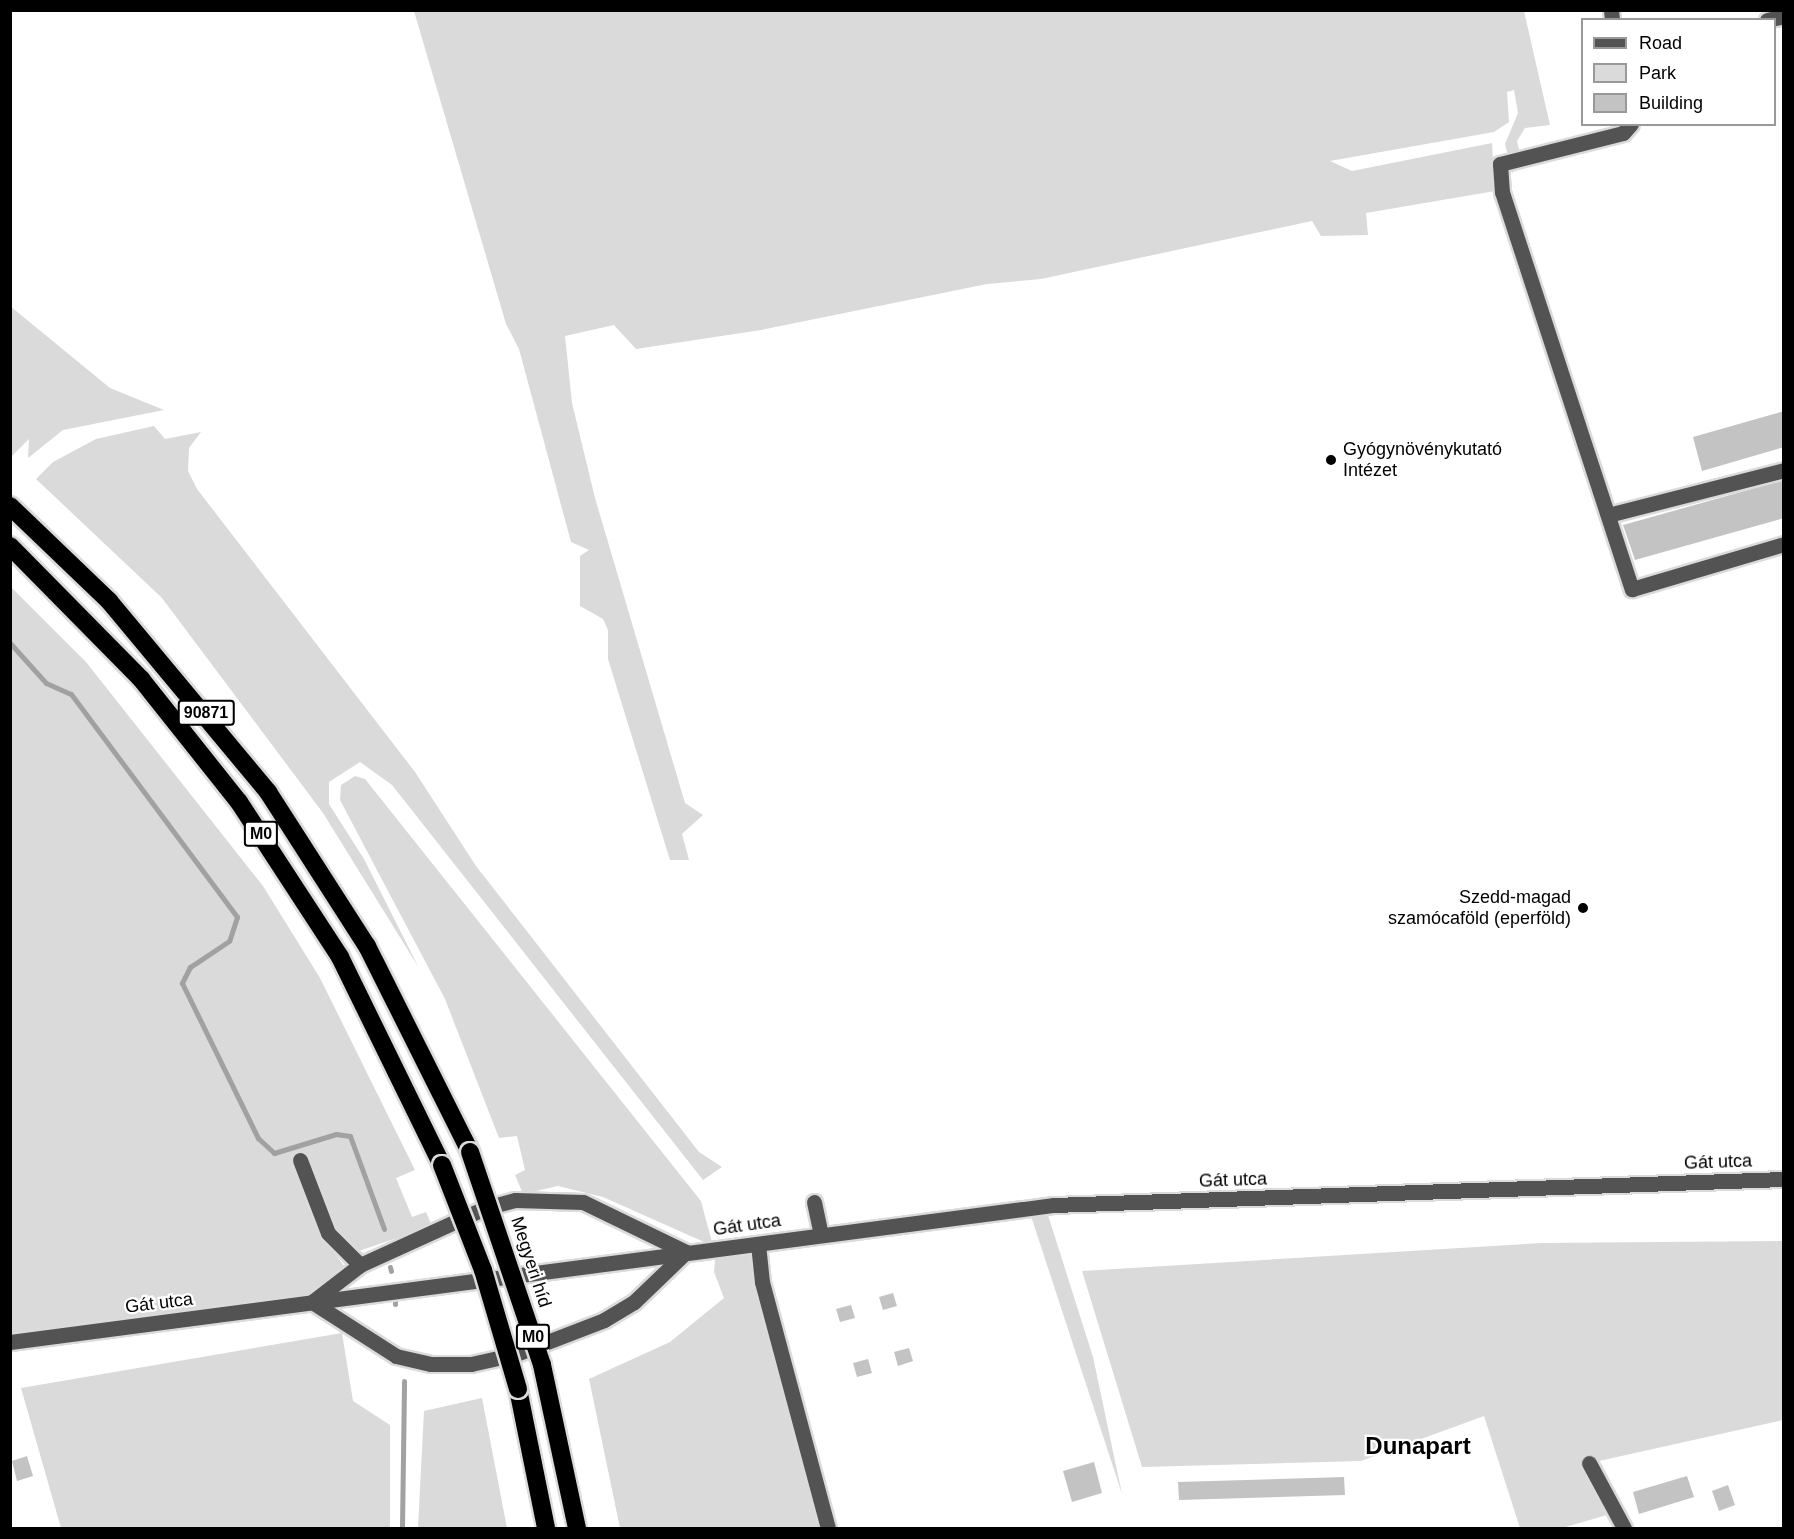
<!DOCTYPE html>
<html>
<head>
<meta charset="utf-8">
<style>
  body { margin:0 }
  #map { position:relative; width:1794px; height:1539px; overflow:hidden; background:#fff; font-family:Arial,sans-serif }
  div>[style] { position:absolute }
  .green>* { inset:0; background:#dadada }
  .stream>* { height:5px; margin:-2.5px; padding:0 2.5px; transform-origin:2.5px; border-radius:2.5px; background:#a1a1a1 }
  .building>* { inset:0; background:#c3c3c3 }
  .roads { filter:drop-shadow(2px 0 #dbdbdb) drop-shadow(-2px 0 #dbdbdb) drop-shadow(0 2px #dbdbdb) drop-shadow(0 -2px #dbdbdb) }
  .minor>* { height:15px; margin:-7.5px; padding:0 7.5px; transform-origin:7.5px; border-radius:7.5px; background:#535353 }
  .highway>* { height:18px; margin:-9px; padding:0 9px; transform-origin:9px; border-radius:9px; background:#000 }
  .bridges { filter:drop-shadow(2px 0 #dbdbdb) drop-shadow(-2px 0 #dbdbdb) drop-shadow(0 2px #dbdbdb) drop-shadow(0 -2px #dbdbdb) }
  .highway-bridge>* { height:18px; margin:-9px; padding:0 9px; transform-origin:9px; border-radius:9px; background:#000 }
  .dots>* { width:16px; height:16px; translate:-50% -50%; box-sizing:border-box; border:3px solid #fff; border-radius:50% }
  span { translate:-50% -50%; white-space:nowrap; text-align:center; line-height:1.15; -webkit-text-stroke:4.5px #fff; paint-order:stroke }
  .shield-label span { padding:2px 4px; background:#fff; border:2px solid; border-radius:4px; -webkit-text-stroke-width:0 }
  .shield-label { font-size:16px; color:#000; font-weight:700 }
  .poi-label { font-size:18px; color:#000 }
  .left { translate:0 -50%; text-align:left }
  .right { translate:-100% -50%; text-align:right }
  .street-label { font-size:18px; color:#000 }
  .district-label { font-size:24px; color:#000; font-weight:700 }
  .frame { position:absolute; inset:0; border:12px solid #000; pointer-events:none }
  .legend { position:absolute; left:1581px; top:18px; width:195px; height:108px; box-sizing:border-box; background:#fff; border:2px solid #999; margin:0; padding:8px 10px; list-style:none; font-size:18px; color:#000 }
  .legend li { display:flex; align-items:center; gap:12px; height:30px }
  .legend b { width:30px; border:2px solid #999 }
</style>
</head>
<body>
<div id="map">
  <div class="green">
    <div style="clip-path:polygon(414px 11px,1524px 11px,1550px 125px,1525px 128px,1517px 141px,1522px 163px,1512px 173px,1505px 144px,1518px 113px,1514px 90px,1507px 92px,1509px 122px,1494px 132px,1330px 161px,1352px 171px,1492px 143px,1495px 191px,1366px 213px,1368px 235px,1321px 236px,1312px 221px,1041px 279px,987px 284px,761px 330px,636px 349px,614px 325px,565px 336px,572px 403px,595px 498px,685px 803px,703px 815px,682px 834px,689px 860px,670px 860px,608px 659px,608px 630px,603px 619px,580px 606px,580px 556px,589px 550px,571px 542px,519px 349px,506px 324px)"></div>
    <div style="clip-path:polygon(10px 306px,110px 388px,164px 410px,63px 430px,28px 458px,29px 439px,11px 457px)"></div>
    <div style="clip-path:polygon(154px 426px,165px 439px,201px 432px,189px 448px,188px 471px,197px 489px,415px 772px,476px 866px,699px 1152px,722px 1167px,703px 1180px,392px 785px,360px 762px,329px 782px,329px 804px,364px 859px,419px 968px,323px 813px,162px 598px,36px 479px,53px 462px,96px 439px)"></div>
    <div style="clip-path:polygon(10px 586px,86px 662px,263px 886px,320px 978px,415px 1170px,396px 1178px,412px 1217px,426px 1212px,432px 1226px,359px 1251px,330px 1222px,306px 1156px,295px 1159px,322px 1237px,345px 1267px,299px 1300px,11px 1334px)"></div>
    <div style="clip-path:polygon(355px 776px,365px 779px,701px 1201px,713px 1246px,603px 1197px,558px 1186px,523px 1194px,515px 1175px,525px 1170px,517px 1136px,499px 1138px,445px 999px,340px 800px,341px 785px)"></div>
    <div style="clip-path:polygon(1048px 1215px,1093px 1357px,1122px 1494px,1031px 1216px)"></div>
    <div style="clip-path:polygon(1783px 1241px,1783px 1420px,1590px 1463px,1607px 1515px,1562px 1528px,1520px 1528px,1484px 1416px,1361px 1461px,1142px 1467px,1082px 1271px,1542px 1243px)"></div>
    <div style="clip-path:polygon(758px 1244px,831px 1528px,620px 1528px,589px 1379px,670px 1342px,724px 1298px,714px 1272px,716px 1249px)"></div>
    <div style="clip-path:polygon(342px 1333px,353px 1401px,390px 1425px,390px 1528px,61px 1528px,21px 1388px)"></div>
    <div style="clip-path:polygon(482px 1398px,507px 1528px,418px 1528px,424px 1411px)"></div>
  </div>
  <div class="stream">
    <div style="left:10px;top:643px;width:54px;rotate:48deg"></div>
    <div style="left:46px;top:683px;width:27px;rotate:24deg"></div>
    <div style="left:71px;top:694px;width:278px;rotate:53.3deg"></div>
    <div style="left:237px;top:917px;width:25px;rotate:108deg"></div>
    <div style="left:229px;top:941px;width:47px;rotate:146.3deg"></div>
    <div style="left:190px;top:967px;width:18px;rotate:117deg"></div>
    <div style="left:182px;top:983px;width:173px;rotate:63.9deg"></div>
    <div style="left:258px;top:1138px;width:22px;rotate:43deg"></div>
    <div style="left:274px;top:1153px;width:65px;rotate:-17deg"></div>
    <div style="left:336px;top:1134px;width:14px;rotate:8deg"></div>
    <div style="left:350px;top:1136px;width:99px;rotate:69.9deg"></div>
    <div style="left:390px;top:1267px;width:4px;rotate:76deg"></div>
    <div style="left:395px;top:1300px;width:4px;rotate:90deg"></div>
    <div style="left:402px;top:1528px;width:147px;rotate:-89.2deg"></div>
  </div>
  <div class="building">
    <div style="clip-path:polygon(1784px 411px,1784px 447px,1702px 471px,1693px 437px)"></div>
    <div style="clip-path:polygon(1784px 480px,1784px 518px,1635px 560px,1623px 525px)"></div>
    <div style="clip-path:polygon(893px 1293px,897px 1306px,883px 1310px,879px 1297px)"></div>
    <div style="clip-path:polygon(851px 1305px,855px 1318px,840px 1322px,836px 1309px)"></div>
    <div style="clip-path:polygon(909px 1348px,913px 1361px,898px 1366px,894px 1352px)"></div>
    <div style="clip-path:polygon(868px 1359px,872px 1373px,857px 1377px,853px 1363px)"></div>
    <div style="clip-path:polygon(27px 1456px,33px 1476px,17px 1481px,12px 1461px)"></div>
    <div style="clip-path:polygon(1094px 1462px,1102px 1493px,1072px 1502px,1063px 1471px)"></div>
    <div style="clip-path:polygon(1687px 1476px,1694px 1497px,1639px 1514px,1633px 1492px)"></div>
    <div style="clip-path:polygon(1344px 1477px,1345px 1495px,1179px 1500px,1178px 1482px)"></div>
    <div style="clip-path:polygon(1728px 1485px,1735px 1505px,1719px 1511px,1712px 1491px)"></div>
  </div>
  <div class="roads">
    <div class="minor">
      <div style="left:1611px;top:10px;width:10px;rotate:84deg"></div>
      <div style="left:1767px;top:20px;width:17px;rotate:-13deg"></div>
      <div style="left:1631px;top:124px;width:12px;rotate:132deg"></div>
      <div style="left:1623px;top:133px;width:127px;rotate:165.9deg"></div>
      <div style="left:1500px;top:164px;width:28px;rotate:86deg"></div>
      <div style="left:1502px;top:192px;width:418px;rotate:71.9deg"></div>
      <div style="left:1632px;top:589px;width:159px;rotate:-16.5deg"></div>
      <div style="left:1608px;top:515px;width:182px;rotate:-14.3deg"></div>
      <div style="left:300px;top:1160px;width:78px;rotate:69deg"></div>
      <div style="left:328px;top:1233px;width:45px;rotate:45deg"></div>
      <div style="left:814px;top:1202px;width:33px;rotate:78deg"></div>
      <div style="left:758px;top:1244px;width:38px;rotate:84deg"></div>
      <div style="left:762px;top:1282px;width:255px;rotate:75deg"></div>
      <div style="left:312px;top:1302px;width:100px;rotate:32.7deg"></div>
      <div style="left:396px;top:1356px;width:36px;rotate:13deg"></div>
      <div style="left:431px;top:1364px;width:40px"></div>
      <div style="left:471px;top:1364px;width:46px;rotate:-12.5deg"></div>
      <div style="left:516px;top:1354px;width:94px;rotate:-21.1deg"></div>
      <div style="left:604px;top:1320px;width:35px;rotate:-31deg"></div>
      <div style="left:634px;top:1302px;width:72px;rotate:-43.9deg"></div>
      <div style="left:312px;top:1302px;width:61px;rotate:-37.6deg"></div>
      <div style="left:360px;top:1265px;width:137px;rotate:-24.5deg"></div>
      <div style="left:485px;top:1208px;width:31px;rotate:-15deg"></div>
      <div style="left:515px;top:1200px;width:68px;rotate:1.7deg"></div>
      <div style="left:583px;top:1202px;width:114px;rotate:25.9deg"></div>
      <div style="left:10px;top:1342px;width:1053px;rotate:-7.48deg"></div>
      <div style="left:1054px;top:1205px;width:730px;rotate:-2.04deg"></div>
      <div style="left:1589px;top:1463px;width:74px;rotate:61.7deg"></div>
    </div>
    <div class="highway">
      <div style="left:10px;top:506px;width:137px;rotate:43.8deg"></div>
      <div style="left:109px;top:601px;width:249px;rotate:50.2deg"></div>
      <div style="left:268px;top:792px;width:183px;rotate:57.3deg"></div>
      <div style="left:367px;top:946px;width:230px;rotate:63.4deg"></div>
      <div style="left:10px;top:546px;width:187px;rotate:45.4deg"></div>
      <div style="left:141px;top:679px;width:157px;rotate:51.5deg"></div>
      <div style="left:239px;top:802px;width:185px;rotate:56.9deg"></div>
      <div style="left:340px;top:957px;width:232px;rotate:63.9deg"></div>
      <div style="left:518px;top:1389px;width:142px;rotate:78.6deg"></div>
    </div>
  </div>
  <div class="bridges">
    <div class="highway-bridge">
      <div style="left:470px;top:1152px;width:225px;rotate:71.3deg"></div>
      <div style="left:542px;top:1365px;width:167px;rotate:77.9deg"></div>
      <div style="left:442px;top:1165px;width:113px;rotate:68.7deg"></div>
      <div style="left:483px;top:1270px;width:124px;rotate:73.6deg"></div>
    </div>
  </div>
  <div class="dots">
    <div style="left:1331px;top:460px;background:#000"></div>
    <div style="left:1583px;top:908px;background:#000"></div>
  </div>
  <div class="shield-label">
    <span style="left:206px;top:713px">90871</span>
    <span style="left:261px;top:834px">M0</span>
    <span style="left:533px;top:1337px">M0</span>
  </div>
  <div class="poi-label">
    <span class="left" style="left:1343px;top:460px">Gyógynövénykutató<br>Intézet</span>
    <span class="right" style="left:1571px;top:908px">Szedd-magad<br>szamócaföld (eperföld)</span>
  </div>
  <div class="street-label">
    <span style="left:1718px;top:1162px;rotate:-2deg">Gát utca</span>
    <span style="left:1233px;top:1180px;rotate:-2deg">Gát utca</span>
    <span style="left:747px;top:1225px;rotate:-8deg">Gát utca</span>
    <span style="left:531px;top:1262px;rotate:72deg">Megyeri híd</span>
    <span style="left:159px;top:1303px;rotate:-7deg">Gát utca</span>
  </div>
  <div class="district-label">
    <span style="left:1418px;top:1446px">Dunapart</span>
  </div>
  <div class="frame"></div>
  <ul class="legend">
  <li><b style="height:8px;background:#535353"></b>Road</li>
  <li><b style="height:16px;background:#dadada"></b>Park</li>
  <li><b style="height:16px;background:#c3c3c3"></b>Building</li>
  </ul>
</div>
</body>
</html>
